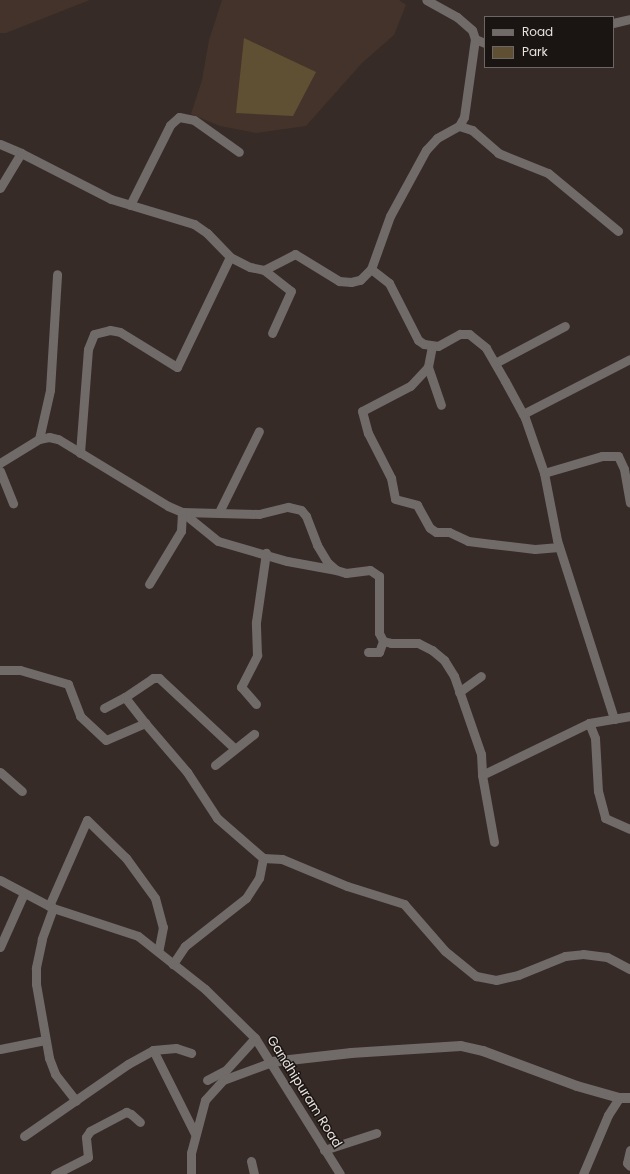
<!DOCTYPE html>
<html>
<head>
<meta charset="utf-8">
<style>
  body { margin:0 }
  #map { position:relative; width:630px; height:1174px; overflow:hidden; background:#362b26; font-family:Poppins,sans-serif }
  div>[style] { position:absolute }
  .built>* { inset:0; background:#44332b }
  .green>* { inset:0; background:#605033 }
  .minor>* { height:9px; margin:-4.5px; padding:0 4.5px; transform-origin:4.5px; border-radius:4.5px; background:#706a69 }
  .tertiary>* { height:10px; margin:-5px; padding:0 5px; transform-origin:5px; border-radius:5px; background:#706a69 }
  span { translate:-50% -50%; white-space:nowrap; text-align:center; line-height:1.15; -webkit-text-stroke:3px #1a1512; paint-order:stroke }
  .street-label { font-size:13px; color:#e8e1de }
  .legend { position:absolute; left:484px; top:16px; width:130px; height:52px; box-sizing:border-box; background:#1a1512; border:1px solid #6c6764; margin:0; padding:5px 7px; list-style:none; font-size:12px; color:#e8e1de }
  .legend li { display:flex; align-items:center; gap:8px; height:20px }
  .legend b { width:20px; border:1px solid #6c6764 }
</style>
</head>
<body>
<div id="map">
  <div class="built">
    <div style="clip-path:polygon(0 0,90px 0,6px 33px,0 33px)"></div>
    <div style="clip-path:polygon(222px 0,399px 0,406px 5px,394px 35px,362px 63px,306px 126px,256px 133px,220px 126px,191px 114px,202px 80px,209px 40px)"></div>
  </div>
  <div class="green">
    <div style="clip-path:polygon(244px 38px,316px 72px,293px 116px,236px 113px)"></div>
  </div>
  <div class="minor">
    <div style="left:613px;top:23px;width:17px;rotate:-13deg"></div>
    <div style="left:475px;top:39px;width:11px;rotate:22deg"></div>
    <div style="left:459px;top:126px;width:14px;rotate:17deg"></div>
    <div style="left:472px;top:130px;width:35px;rotate:41deg"></div>
    <div style="left:498px;top:153px;width:54px;rotate:21.8deg"></div>
    <div style="left:548px;top:173px;width:91px;rotate:39.6deg"></div>
    <div style="left:0;top:144px;width:23px;rotate:23deg"></div>
    <div style="left:0;top:188px;width:41px;rotate:-59deg"></div>
    <div style="left:21px;top:153px;width:101px;rotate:27.1deg"></div>
    <div style="left:111px;top:199px;width:87px;rotate:16.8deg"></div>
    <div style="left:194px;top:224px;width:16px;rotate:35deg"></div>
    <div style="left:207px;top:233px;width:33px;rotate:46deg"></div>
    <div style="left:230px;top:257px;width:22px;rotate:27deg"></div>
    <div style="left:250px;top:267px;width:14px;rotate:12deg"></div>
    <div style="left:264px;top:270px;width:35px;rotate:-27deg"></div>
    <div style="left:295px;top:254px;width:52px;rotate:31.5deg"></div>
    <div style="left:339px;top:281px;width:12px;rotate:5deg"></div>
    <div style="left:351px;top:282px;width:9px;rotate:-13deg"></div>
    <div style="left:360px;top:280px;width:16px;rotate:-45deg"></div>
    <div style="left:371px;top:269px;width:56px;rotate:-70.3deg"></div>
    <div style="left:390px;top:216px;width:75px;rotate:-61.4deg"></div>
    <div style="left:426px;top:150px;width:16px;rotate:-47deg"></div>
    <div style="left:437px;top:138px;width:25px;rotate:-29deg"></div>
    <div style="left:459px;top:126px;width:10px;rotate:-61deg"></div>
    <div style="left:464px;top:117px;width:79px;rotate:-82deg"></div>
    <div style="left:475px;top:39px;width:9px;rotate:-108deg"></div>
    <div style="left:472px;top:30px;width:20px;rotate:-139deg"></div>
    <div style="left:457px;top:17px;width:35px;rotate:-151deg"></div>
    <div style="left:130px;top:205px;width:89px;rotate:-63.4deg"></div>
    <div style="left:170px;top:125px;width:12px;rotate:-42deg"></div>
    <div style="left:179px;top:117px;width:15px;rotate:11deg"></div>
    <div style="left:194px;top:120px;width:55px;rotate:35.4deg"></div>
    <div style="left:371px;top:269px;width:23px;rotate:38deg"></div>
    <div style="left:389px;top:283px;width:64px;rotate:63deg"></div>
    <div style="left:418px;top:340px;width:7px;rotate:34deg"></div>
    <div style="left:424px;top:344px;width:14px;rotate:8deg"></div>
    <div style="left:438px;top:346px;width:25px;rotate:-29deg"></div>
    <div style="left:460px;top:334px;width:9px"></div>
    <div style="left:469px;top:334px;width:22px;rotate:39deg"></div>
    <div style="left:486px;top:348px;width:38px;rotate:60deg"></div>
    <div style="left:505px;top:381px;width:42px;rotate:61.6deg"></div>
    <div style="left:525px;top:418px;width:58px;rotate:70.9deg"></div>
    <div style="left:544px;top:473px;width:68px;rotate:79deg"></div>
    <div style="left:557px;top:540px;width:188px;rotate:72.3deg"></div>
    <div style="left:264px;top:270px;width:34px;rotate:38deg"></div>
    <div style="left:291px;top:291px;width:46px;rotate:114.3deg"></div>
    <div style="left:432px;top:346px;width:21px;rotate:101deg"></div>
    <div style="left:428px;top:367px;width:26px;rotate:133deg"></div>
    <div style="left:410px;top:386px;width:54px;rotate:152.5deg"></div>
    <div style="left:362px;top:411px;width:23px;rotate:75deg"></div>
    <div style="left:368px;top:433px;width:51px;rotate:62.9deg"></div>
    <div style="left:391px;top:478px;width:21px;rotate:79deg"></div>
    <div style="left:395px;top:499px;width:23px;rotate:15deg"></div>
    <div style="left:417px;top:505px;width:26px;rotate:61deg"></div>
    <div style="left:430px;top:528px;width:7px;rotate:34deg"></div>
    <div style="left:436px;top:532px;width:13px"></div>
    <div style="left:449px;top:532px;width:21px;rotate:25deg"></div>
    <div style="left:468px;top:541px;width:24px;rotate:7deg"></div>
    <div style="left:492px;top:544px;width:43px;rotate:6.6deg"></div>
    <div style="left:535px;top:549px;width:24px;rotate:-5deg"></div>
    <div style="left:495px;top:363px;width:79px;rotate:-27.9deg"></div>
    <div style="left:428px;top:367px;width:40px;rotate:71.1deg"></div>
    <div style="left:523px;top:414px;width:120px;rotate:-27.2deg"></div>
    <div style="left:39px;top:439px;width:50px;rotate:-77.3deg"></div>
    <div style="left:50px;top:390px;width:116px;rotate:-86.5deg"></div>
    <div style="left:80px;top:453px;width:104px;rotate:-85.6deg"></div>
    <div style="left:88px;top:349px;width:16px;rotate:-68deg"></div>
    <div style="left:94px;top:334px;width:16px;rotate:-14deg"></div>
    <div style="left:110px;top:330px;width:10px;rotate:11deg"></div>
    <div style="left:120px;top:332px;width:67px;rotate:31.6deg"></div>
    <div style="left:177px;top:367px;width:122px;rotate:-64.3deg"></div>
    <div style="left:0;top:463px;width:46px;rotate:-31.6deg"></div>
    <div style="left:39px;top:439px;width:10px;rotate:-11deg"></div>
    <div style="left:49px;top:437px;width:9px;rotate:13deg"></div>
    <div style="left:58px;top:439px;width:129px;rotate:31.3deg"></div>
    <div style="left:168px;top:506px;width:15px;rotate:23deg"></div>
    <div style="left:182px;top:512px;width:77px;rotate:1.5deg"></div>
    <div style="left:259px;top:514px;width:30px;rotate:-14deg"></div>
    <div style="left:288px;top:507px;width:13px;rotate:13deg"></div>
    <div style="left:301px;top:510px;width:8px;rotate:50deg"></div>
    <div style="left:306px;top:516px;width:31px;rotate:69deg"></div>
    <div style="left:317px;top:545px;width:21px;rotate:59deg"></div>
    <div style="left:328px;top:563px;width:11px;rotate:41deg"></div>
    <div style="left:336px;top:570px;width:10px;rotate:17deg"></div>
    <div style="left:346px;top:573px;width:24px;rotate:-7deg"></div>
    <div style="left:370px;top:570px;width:11px;rotate:34deg"></div>
    <div style="left:379px;top:576px;width:57px;rotate:90deg"></div>
    <div style="left:379px;top:633px;width:9px;rotate:63deg"></div>
    <div style="left:383px;top:641px;width:8px;rotate:14deg"></div>
    <div style="left:391px;top:643px;width:27px"></div>
    <div style="left:418px;top:643px;width:16px;rotate:27deg"></div>
    <div style="left:432px;top:650px;width:16px;rotate:40deg"></div>
    <div style="left:444px;top:660px;width:19px;rotate:58deg"></div>
    <div style="left:454px;top:676px;width:83px;rotate:70.9deg"></div>
    <div style="left:481px;top:754px;width:21px;rotate:87deg"></div>
    <div style="left:482px;top:775px;width:119px;rotate:-25.9deg"></div>
    <div style="left:589px;top:723px;width:42px;rotate:-9.7deg"></div>
    <div style="left:0;top:471px;width:35px;rotate:68deg"></div>
    <div style="left:544px;top:473px;width:60px;rotate:-16.3deg"></div>
    <div style="left:602px;top:456px;width:16px"></div>
    <div style="left:618px;top:456px;width:14px;rotate:65deg"></div>
    <div style="left:624px;top:469px;width:34px;rotate:80deg"></div>
    <div style="left:182px;top:512px;width:46px;rotate:38.9deg"></div>
    <div style="left:218px;top:541px;width:72px;rotate:16.2deg"></div>
    <div style="left:287px;top:561px;width:50px;rotate:10.4deg"></div>
    <div style="left:219px;top:512px;width:90px;rotate:-63.7deg"></div>
    <div style="left:149px;top:584px;width:62px;rotate:-58.9deg"></div>
    <div style="left:181px;top:531px;width:19px;rotate:-87deg"></div>
    <div style="left:368px;top:652px;width:11px"></div>
    <div style="left:379px;top:652px;width:12px;rotate:-70deg"></div>
    <div style="left:0;top:670px;width:20px"></div>
    <div style="left:20px;top:670px;width:50px;rotate:16.3deg"></div>
    <div style="left:68px;top:684px;width:34px;rotate:69deg"></div>
    <div style="left:80px;top:716px;width:35px;rotate:43deg"></div>
    <div style="left:106px;top:740px;width:43px;rotate:-23.6deg"></div>
    <div style="left:145px;top:723px;width:65px;rotate:49.4deg"></div>
    <div style="left:187px;top:772px;width:55px;rotate:56.9deg"></div>
    <div style="left:217px;top:818px;width:61px;rotate:41deg"></div>
    <div style="left:263px;top:858px;width:20px;rotate:101deg"></div>
    <div style="left:259px;top:878px;width:24px;rotate:123deg"></div>
    <div style="left:246px;top:898px;width:78px;rotate:141.8deg"></div>
    <div style="left:185px;top:946px;width:22px;rotate:124deg"></div>
    <div style="left:459px;top:692px;width:27px;rotate:-36deg"></div>
    <div style="left:256px;top:704px;width:23px;rotate:-131deg"></div>
    <div style="left:241px;top:687px;width:36px;rotate:-63deg"></div>
    <div style="left:257px;top:655px;width:33px;rotate:-92deg"></div>
    <div style="left:256px;top:622px;width:70px;rotate:-81.8deg"></div>
    <div style="left:104px;top:708px;width:24px;rotate:-28deg"></div>
    <div style="left:145px;top:723px;width:33px;rotate:-128deg"></div>
    <div style="left:125px;top:697px;width:34px;rotate:-34deg"></div>
    <div style="left:153px;top:678px;width:6px"></div>
    <div style="left:159px;top:678px;width:103px;rotate:43deg"></div>
    <div style="left:589px;top:723px;width:16px;rotate:68deg"></div>
    <div style="left:595px;top:738px;width:53px;rotate:86.8deg"></div>
    <div style="left:598px;top:791px;width:28px;rotate:75deg"></div>
    <div style="left:605px;top:818px;width:27px;rotate:24deg"></div>
    <div style="left:215px;top:765px;width:50px;rotate:-38.5deg"></div>
    <div style="left:0;top:772px;width:29px;rotate:41deg"></div>
    <div style="left:482px;top:775px;width:68px;rotate:79.8deg"></div>
    <div style="left:263px;top:858px;width:19px;rotate:3deg"></div>
    <div style="left:282px;top:859px;width:70px;rotate:22.6deg"></div>
    <div style="left:347px;top:886px;width:60px;rotate:17.5deg"></div>
    <div style="left:404px;top:904px;width:62px;rotate:48.9deg"></div>
    <div style="left:445px;top:951px;width:40px;rotate:39deg"></div>
    <div style="left:476px;top:976px;width:20px;rotate:11deg"></div>
    <div style="left:496px;top:980px;width:23px;rotate:-13deg"></div>
    <div style="left:518px;top:975px;width:51px;rotate:-22deg"></div>
    <div style="left:565px;top:956px;width:18px;rotate:-6deg"></div>
    <div style="left:583px;top:954px;width:24px;rotate:7deg"></div>
    <div style="left:607px;top:957px;width:26px;rotate:28deg"></div>
    <div style="left:0;top:880px;width:60px;rotate:27.8deg"></div>
    <div style="left:53px;top:908px;width:89px;rotate:18.2deg"></div>
    <div style="left:138px;top:936px;width:85px;rotate:38.3deg"></div>
    <div style="left:205px;top:989px;width:70px;rotate:44.4deg"></div>
    <div style="left:255px;top:1038px;width:160px;rotate:58deg"></div>
    <div style="left:49px;top:906px;width:94px;rotate:-66.2deg"></div>
    <div style="left:87px;top:820px;width:54px;rotate:44.3deg"></div>
    <div style="left:126px;top:858px;width:49px;rotate:54.1deg"></div>
    <div style="left:155px;top:898px;width:30px;rotate:75deg"></div>
    <div style="left:163px;top:927px;width:25px;rotate:101deg"></div>
    <div style="left:53px;top:908px;width:33px;rotate:110deg"></div>
    <div style="left:42px;top:939px;width:30px;rotate:102deg"></div>
    <div style="left:36px;top:968px;width:16px;rotate:90deg"></div>
    <div style="left:36px;top:984px;width:75px;rotate:80deg"></div>
    <div style="left:49px;top:1058px;width:17px;rotate:69deg"></div>
    <div style="left:55px;top:1074px;width:34px;rotate:52deg"></div>
    <div style="left:0;top:947px;width:59px;rotate:-66deg"></div>
    <div style="left:0;top:1049px;width:46px;rotate:-11.3deg"></div>
    <div style="left:153px;top:1050px;width:94px;rotate:63.4deg"></div>
    <div style="left:207px;top:1080px;width:21px;rotate:-28deg"></div>
    <div style="left:226px;top:1070px;width:43px;rotate:-47.8deg"></div>
    <div style="left:24px;top:1136px;width:126px;rotate:-34.7deg"></div>
    <div style="left:128px;top:1064px;width:29px;rotate:-29deg"></div>
    <div style="left:153px;top:1050px;width:23px;rotate:-5deg"></div>
    <div style="left:176px;top:1048px;width:16px;rotate:18deg"></div>
    <div style="left:324px;top:1150px;width:55px;rotate:-18.1deg"></div>
    <div style="left:630px;top:1150px;width:13px;rotate:103deg"></div>
    <div style="left:627px;top:1163px;width:4px;rotate:45deg"></div>
    <div style="left:251px;top:1161px;width:13px;rotate:77deg"></div>
    <div style="left:55px;top:1174px;width:37px;rotate:-27deg"></div>
    <div style="left:88px;top:1157px;width:20px;rotate:-96deg"></div>
    <div style="left:86px;top:1137px;width:7px;rotate:-56deg"></div>
    <div style="left:90px;top:1131px;width:41px;rotate:-27.8deg"></div>
    <div style="left:126px;top:1112px;width:5px;rotate:22deg"></div>
    <div style="left:131px;top:1114px;width:12px;rotate:42deg"></div>
    <div style="left:191px;top:1174px;width:21px;rotate:-90deg"></div>
    <div style="left:191px;top:1153px;width:55px;rotate:-75.2deg"></div>
    <div style="left:205px;top:1100px;width:27px;rotate:-48deg"></div>
    <div style="left:223px;top:1080px;width:52px;rotate:-20.2deg"></div>
    <div style="left:583px;top:1174px;width:64px;rotate:-67deg"></div>
    <div style="left:608px;top:1115px;width:20px;rotate:-57deg"></div>
  </div>
  <div class="tertiary">
    <div style="left:272px;top:1062px;width:80px;rotate:-6.5deg"></div>
    <div style="left:351px;top:1053px;width:110px;rotate:-3.6deg"></div>
    <div style="left:461px;top:1046px;width:23px;rotate:13deg"></div>
    <div style="left:483px;top:1051px;width:100px;rotate:20.4deg"></div>
    <div style="left:577px;top:1086px;width:44px;rotate:15.9deg"></div>
    <div style="left:619px;top:1098px;width:11px"></div>
  </div>
  <div class="street-label">
    <span style="left:304px;top:1092px;rotate:58deg">Gandhipuram Road</span>
  </div>
  <ul class="legend">
  <li><b style="height:5px;background:#706a69"></b>Road</li>
  <li><b style="height:11px;background:#605033"></b>Park</li>
  </ul>
</div>
</body>
</html>
